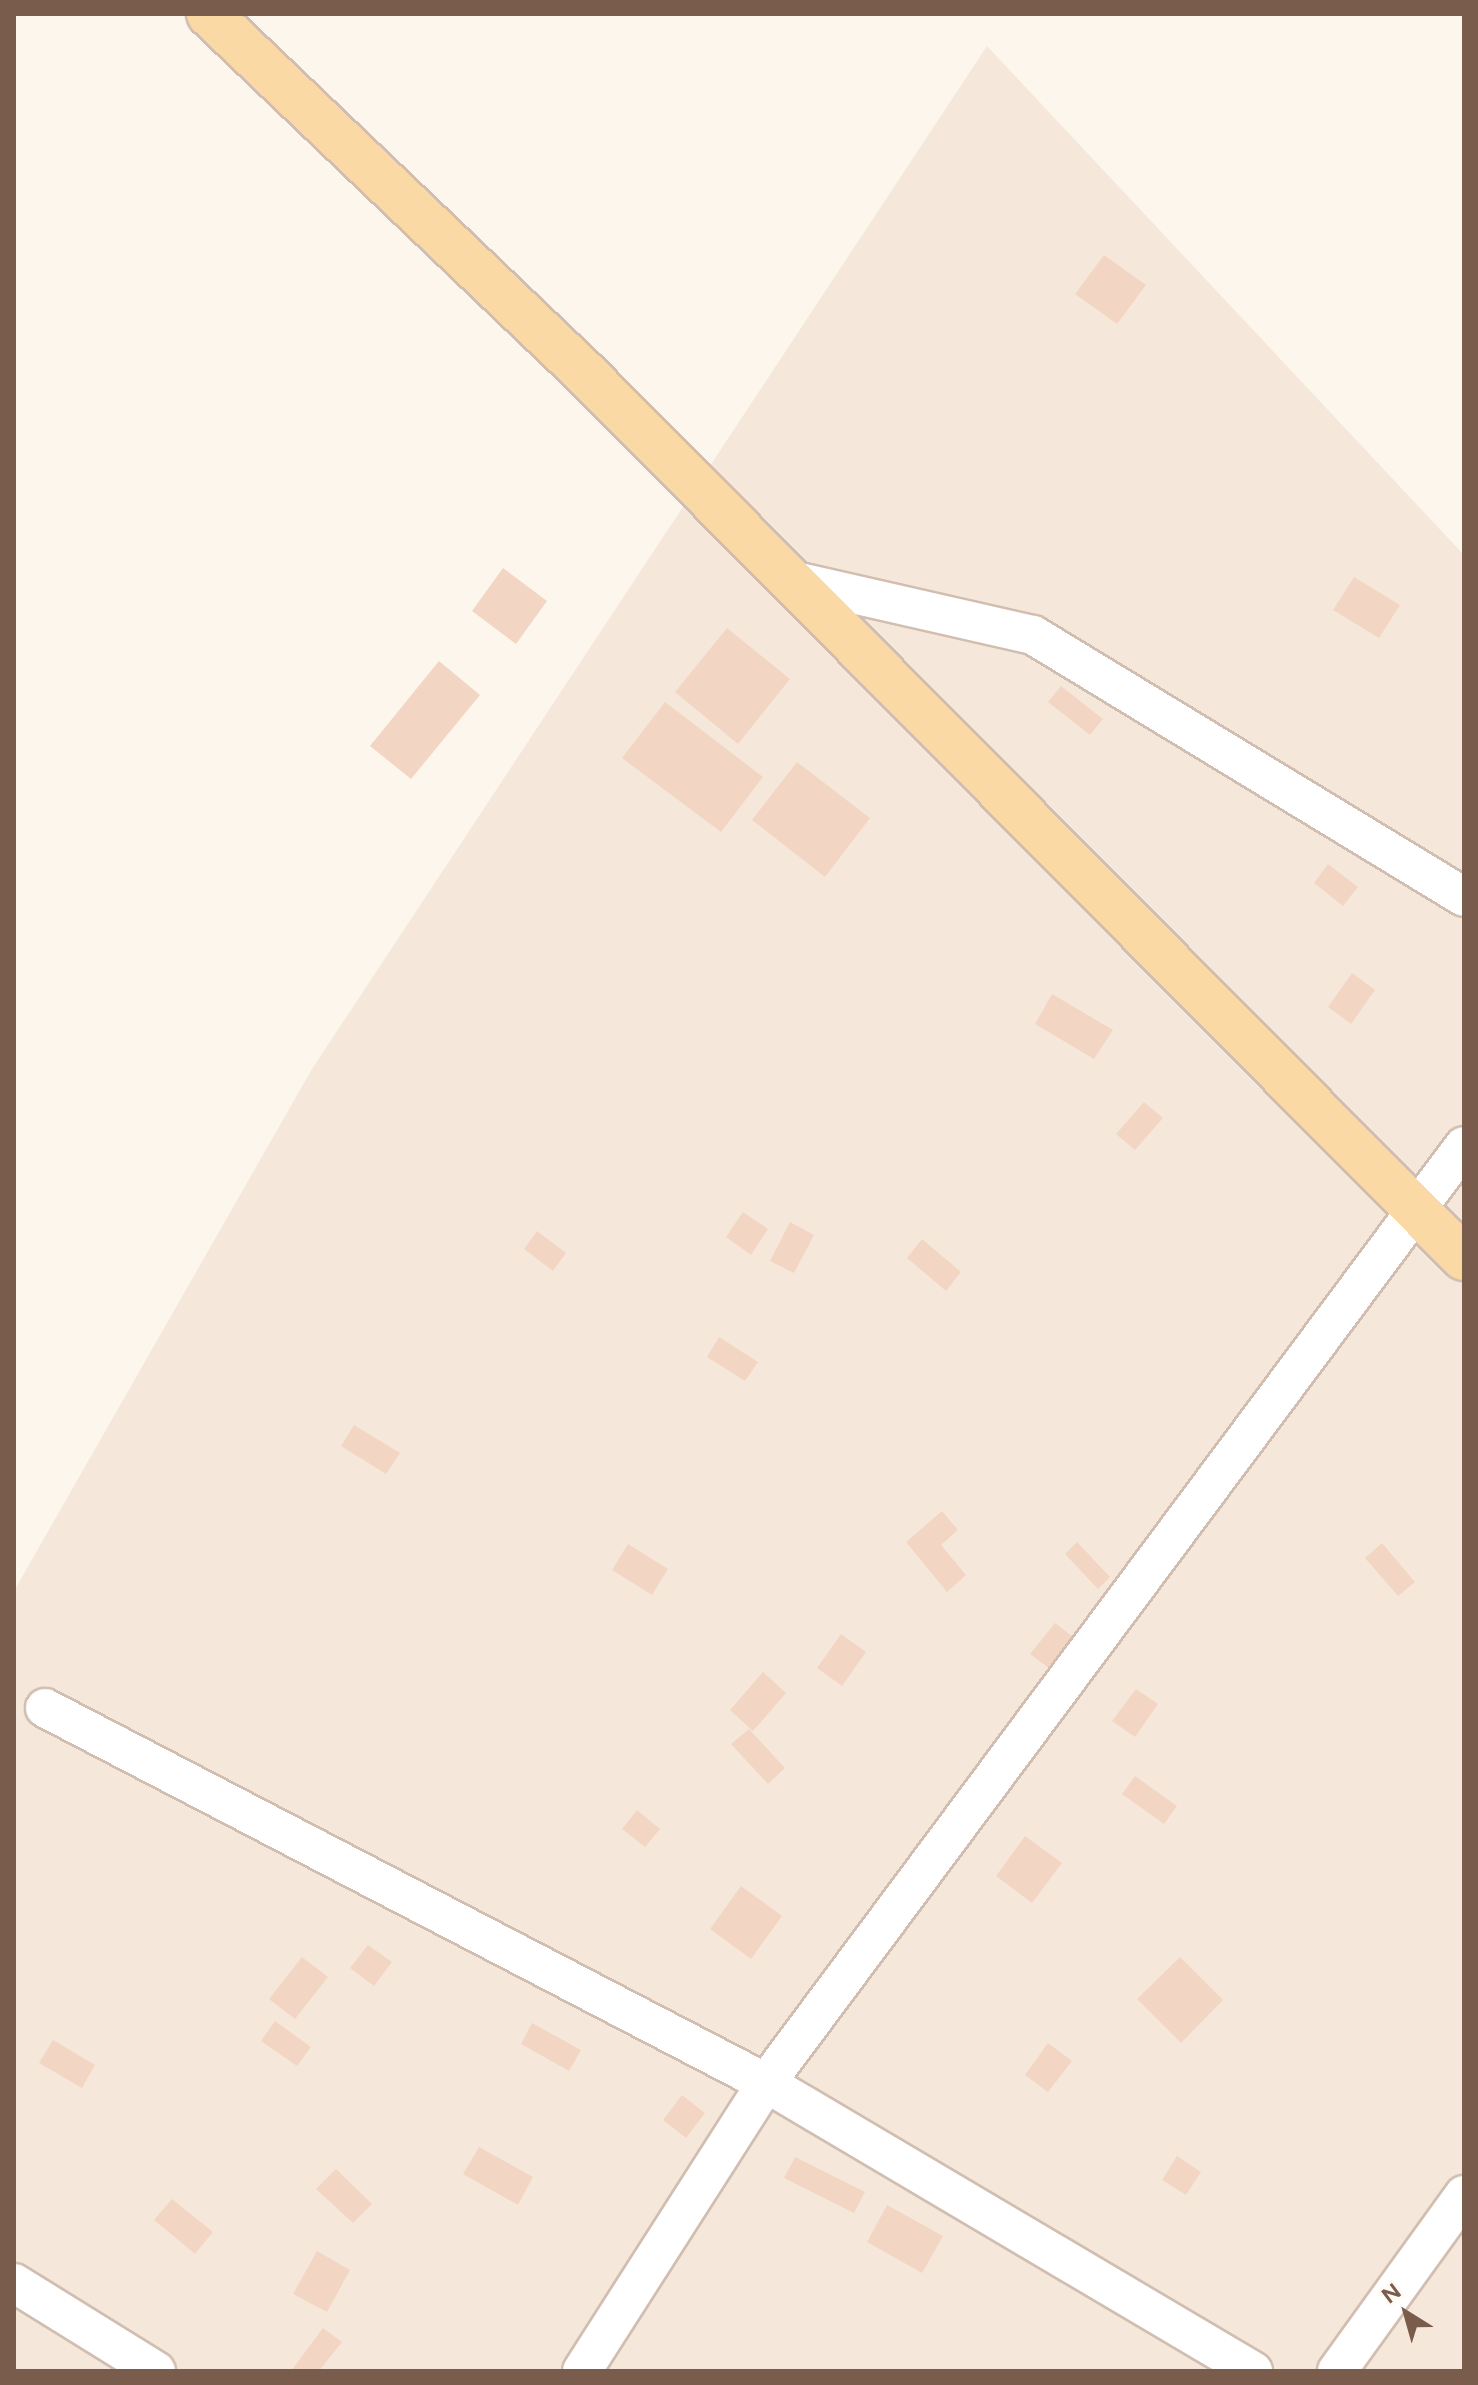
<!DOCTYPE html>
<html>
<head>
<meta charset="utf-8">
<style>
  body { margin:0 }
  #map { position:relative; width:1478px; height:2385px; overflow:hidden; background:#fdf6ec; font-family:Figtree,sans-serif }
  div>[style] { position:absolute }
  .residential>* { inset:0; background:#f5e8da }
  .building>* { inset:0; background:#f3d5c3 }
  .roads { filter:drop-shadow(2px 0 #d1beb0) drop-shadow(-2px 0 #d1beb0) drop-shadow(0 2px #d1beb0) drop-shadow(0 -2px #d1beb0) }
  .street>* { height:38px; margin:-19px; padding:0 19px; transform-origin:19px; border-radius:19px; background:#fff }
  .primary>* { height:44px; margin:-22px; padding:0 22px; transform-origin:22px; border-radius:22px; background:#fbd9a5 }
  span { translate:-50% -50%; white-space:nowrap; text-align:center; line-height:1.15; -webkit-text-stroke:7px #fffaf3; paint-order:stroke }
  .frame { position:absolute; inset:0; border:16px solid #7a5c4d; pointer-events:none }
  .north { position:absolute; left:1366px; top:2273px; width:80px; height:80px; -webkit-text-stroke:6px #fffaf3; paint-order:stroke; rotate:323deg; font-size:22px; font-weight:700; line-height:32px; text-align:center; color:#7a5c4d }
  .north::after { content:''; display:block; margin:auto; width:28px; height:36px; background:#7a5c4d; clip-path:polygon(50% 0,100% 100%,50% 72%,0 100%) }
</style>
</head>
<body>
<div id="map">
  <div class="residential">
    <div style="clip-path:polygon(987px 46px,1464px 555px,1464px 2371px,14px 2371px,14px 1591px,312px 1069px)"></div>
  </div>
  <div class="building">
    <div style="clip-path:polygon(1104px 255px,1146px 285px,1117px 324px,1075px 294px)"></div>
    <div style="clip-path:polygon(503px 568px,547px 601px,516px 644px,472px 611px)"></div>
    <div style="clip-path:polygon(1354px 577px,1400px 605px,1379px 638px,1333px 610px)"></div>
    <div style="clip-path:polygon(727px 628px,790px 679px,738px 744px,675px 692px)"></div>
    <div style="clip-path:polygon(439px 661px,480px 695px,411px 779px,370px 746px)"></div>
    <div style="clip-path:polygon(1061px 686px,1103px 719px,1090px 735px,1048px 702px)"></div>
    <div style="clip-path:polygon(665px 702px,763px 777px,721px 832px,622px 758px)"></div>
    <div style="clip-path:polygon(797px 762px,870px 818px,825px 877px,752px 820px)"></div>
    <div style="clip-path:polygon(1328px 864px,1358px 887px,1343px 906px,1314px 883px)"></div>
    <div style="clip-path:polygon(1352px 973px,1375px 990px,1351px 1024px,1328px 1007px)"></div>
    <div style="clip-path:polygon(1052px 994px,1113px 1030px,1094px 1059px,1035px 1024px)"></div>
    <div style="clip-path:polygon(1144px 1102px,1163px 1118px,1135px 1150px,1116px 1134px)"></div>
    <div style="clip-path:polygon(743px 1212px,768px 1229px,751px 1255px,726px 1237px)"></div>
    <div style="clip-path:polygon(790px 1222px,814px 1235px,794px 1273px,770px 1261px)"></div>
    <div style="clip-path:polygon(537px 1231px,566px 1253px,553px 1271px,524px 1249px)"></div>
    <div style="clip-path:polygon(922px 1239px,961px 1272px,946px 1291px,907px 1258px)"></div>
    <div style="clip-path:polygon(719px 1337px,758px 1362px,745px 1381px,707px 1357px)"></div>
    <div style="clip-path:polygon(354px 1425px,400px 1453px,386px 1474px,341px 1446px)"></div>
    <div style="clip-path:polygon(942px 1511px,958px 1530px,941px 1545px,966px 1575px,947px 1592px,906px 1542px)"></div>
    <div style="clip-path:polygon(1077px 1542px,1110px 1577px,1098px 1589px,1065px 1554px)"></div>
    <div style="clip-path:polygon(1382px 1543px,1415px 1582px,1398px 1596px,1365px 1558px)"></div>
    <div style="clip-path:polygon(628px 1544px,668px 1569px,652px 1595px,612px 1570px)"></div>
    <div style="clip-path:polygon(1055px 1623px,1073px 1637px,1049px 1668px,1030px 1654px)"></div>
    <div style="clip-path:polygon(841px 1634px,866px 1652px,842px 1686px,817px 1668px)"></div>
    <div style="clip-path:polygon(763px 1672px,786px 1693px,753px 1731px,730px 1710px)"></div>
    <div style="clip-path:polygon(1136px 1689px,1158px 1704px,1135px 1737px,1112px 1721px)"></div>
    <div style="clip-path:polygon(749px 1729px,785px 1768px,768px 1784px,731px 1744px)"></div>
    <div style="clip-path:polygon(1135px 1776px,1177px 1806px,1164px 1824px,1122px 1794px)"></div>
    <div style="clip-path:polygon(637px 1810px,660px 1829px,645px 1847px,622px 1829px)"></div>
    <div style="clip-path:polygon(1025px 1836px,1062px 1863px,1032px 1903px,996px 1876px)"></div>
    <div style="clip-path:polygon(741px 1886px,782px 1916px,751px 1959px,710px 1929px)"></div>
    <div style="clip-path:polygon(368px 1945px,392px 1962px,374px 1986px,350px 1968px)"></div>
    <div style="clip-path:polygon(302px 1957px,328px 1977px,295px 2019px,269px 1999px)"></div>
    <div style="clip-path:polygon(1180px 1957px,1223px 2000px,1181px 2043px,1137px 1999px)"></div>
    <div style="clip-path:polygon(275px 2021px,311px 2047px,297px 2066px,261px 2041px)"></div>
    <div style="clip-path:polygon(532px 2023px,581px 2050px,569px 2071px,521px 2044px)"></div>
    <div style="clip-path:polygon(53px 2040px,95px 2065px,82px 2088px,39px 2063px)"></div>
    <div style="clip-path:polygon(1048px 2043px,1072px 2061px,1048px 2092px,1025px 2075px)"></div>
    <div style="clip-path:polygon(682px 2095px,705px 2113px,686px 2138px,663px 2120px)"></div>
    <div style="clip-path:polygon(479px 2147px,533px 2177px,518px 2205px,463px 2174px)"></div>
    <div style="clip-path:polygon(1177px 2156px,1201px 2172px,1186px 2195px,1162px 2180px)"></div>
    <div style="clip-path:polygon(795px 2157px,865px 2192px,854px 2213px,784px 2178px)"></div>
    <div style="clip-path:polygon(336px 2169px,372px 2204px,353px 2223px,316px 2189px)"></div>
    <div style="clip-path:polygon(172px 2199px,213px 2232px,195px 2254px,154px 2220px)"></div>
    <div style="clip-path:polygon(887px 2205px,943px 2236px,922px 2273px,867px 2242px)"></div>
    <div style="clip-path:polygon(317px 2251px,350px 2270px,327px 2312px,293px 2294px)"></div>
    <div style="clip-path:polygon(323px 2328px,342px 2342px,319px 2371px,291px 2371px)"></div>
  </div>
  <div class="roads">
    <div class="street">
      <div style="left:791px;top:580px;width:248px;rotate:12.8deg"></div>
      <div style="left:1033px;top:635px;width:504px;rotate:31.29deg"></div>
      <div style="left:45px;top:1708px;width:813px;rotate:27.48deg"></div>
      <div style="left:766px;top:2083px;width:566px;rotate:30.6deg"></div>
      <div style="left:14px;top:2283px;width:167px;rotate:31.8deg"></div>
      <div style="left:582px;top:2371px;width:342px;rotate:-57.4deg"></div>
      <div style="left:766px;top:2083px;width:1168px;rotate:-53.32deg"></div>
      <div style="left:1337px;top:2371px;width:217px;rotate:-54.2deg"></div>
    </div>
    <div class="primary">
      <div style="left:209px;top:14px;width:521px;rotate:43.68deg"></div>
      <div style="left:586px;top:374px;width:1246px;rotate:45.2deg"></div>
    </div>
  </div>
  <div class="frame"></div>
  <div class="north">N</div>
</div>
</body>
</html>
